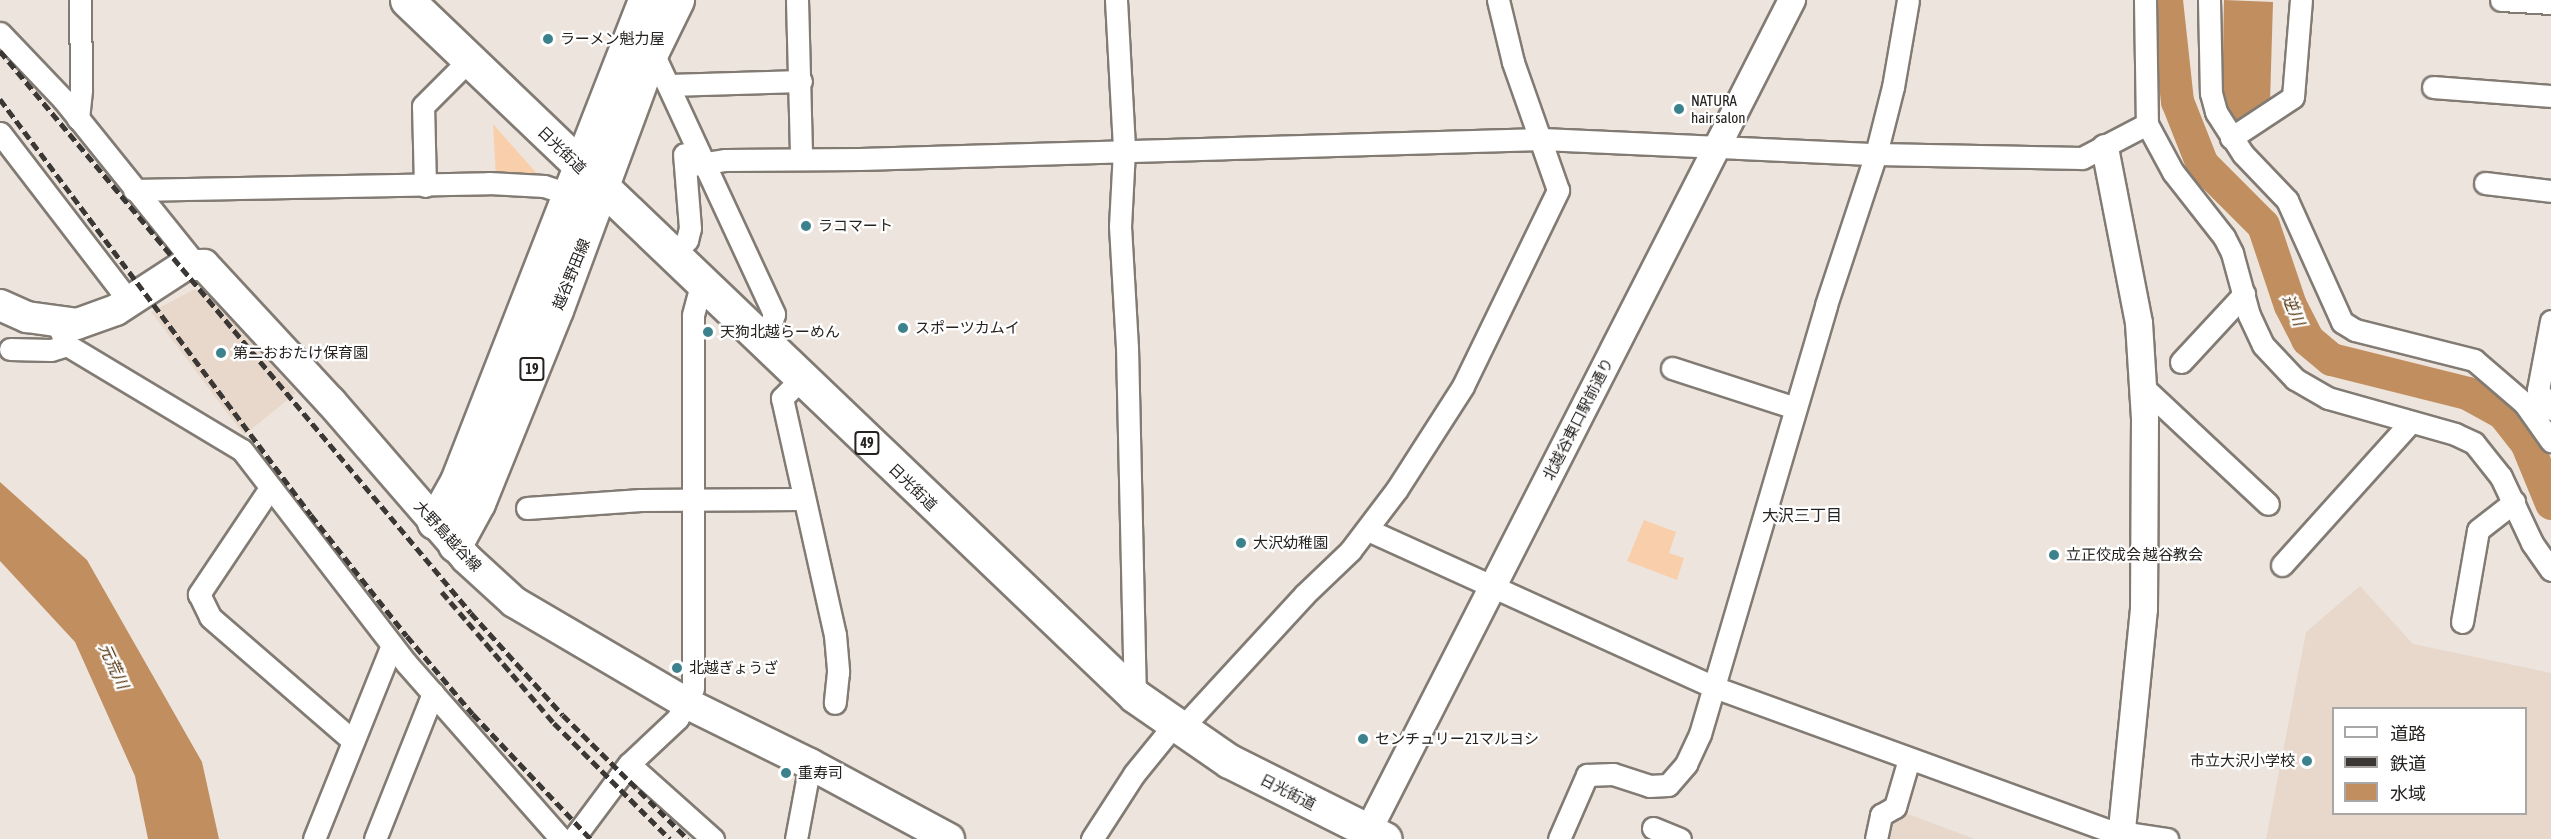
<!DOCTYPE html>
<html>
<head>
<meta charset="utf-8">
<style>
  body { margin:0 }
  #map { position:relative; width:2551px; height:839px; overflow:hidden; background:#ede5dd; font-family:"Asap Condensed","Noto Sans JP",sans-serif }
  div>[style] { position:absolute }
  .built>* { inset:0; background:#e7d8cb }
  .green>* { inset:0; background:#f8cfaa }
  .water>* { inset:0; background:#c08e5f }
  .river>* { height:33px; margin:-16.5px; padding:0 16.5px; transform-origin:16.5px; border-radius:16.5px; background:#c08e5f }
  .roads { filter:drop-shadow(2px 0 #827b74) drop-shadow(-2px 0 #827b74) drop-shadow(0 2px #827b74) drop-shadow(0 -2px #827b74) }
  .minor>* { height:21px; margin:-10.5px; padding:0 10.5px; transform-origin:10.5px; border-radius:10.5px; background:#fff }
  .tertiary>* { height:26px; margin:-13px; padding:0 13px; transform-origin:13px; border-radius:13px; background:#fff }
  .secondary>* { height:30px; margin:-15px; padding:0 15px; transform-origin:15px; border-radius:15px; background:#fff }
  .primary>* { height:33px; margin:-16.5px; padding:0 16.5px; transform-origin:16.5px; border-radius:16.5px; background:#fff }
  .rail>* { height:4.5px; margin-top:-2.25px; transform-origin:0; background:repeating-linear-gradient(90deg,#3a3734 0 9px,transparent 0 13.5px) }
  .dots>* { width:16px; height:16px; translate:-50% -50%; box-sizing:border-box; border:3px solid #fff; border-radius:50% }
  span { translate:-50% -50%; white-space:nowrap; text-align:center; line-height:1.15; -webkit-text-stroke:4.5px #fff; paint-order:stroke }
  .shield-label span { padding:2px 4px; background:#fff; border:2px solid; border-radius:4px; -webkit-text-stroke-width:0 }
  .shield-label { font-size:14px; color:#252220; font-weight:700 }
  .poi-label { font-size:15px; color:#252220 }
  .left { translate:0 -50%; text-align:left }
  .right { translate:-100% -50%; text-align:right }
  .street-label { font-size:15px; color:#252220 }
  .water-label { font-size:16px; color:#4f2d06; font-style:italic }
  .neighbourhood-label { font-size:16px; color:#252220 }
  .legend { position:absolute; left:2332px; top:707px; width:195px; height:108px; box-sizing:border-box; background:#fff; border:2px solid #a8a7a6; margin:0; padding:8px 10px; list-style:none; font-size:18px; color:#252220 }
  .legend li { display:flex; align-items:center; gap:12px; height:30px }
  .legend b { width:30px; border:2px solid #a8a7a6 }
</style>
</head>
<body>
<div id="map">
  <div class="built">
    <div style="clip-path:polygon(195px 289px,208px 291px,296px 393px,244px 435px,151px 312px)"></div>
    <div style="clip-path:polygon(evenodd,2360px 586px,2413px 644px,2551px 673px,2551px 839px,2266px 839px,2306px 632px,2360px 586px,2334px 708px,2526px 708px,2526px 814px,2334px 814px,2334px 708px)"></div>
    <div style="clip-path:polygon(1897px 810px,1975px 839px,1878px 839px)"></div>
  </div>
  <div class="green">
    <div style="clip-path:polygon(493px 124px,539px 176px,496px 178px)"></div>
    <div style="clip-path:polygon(1644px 520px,1676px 532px,1669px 553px,1684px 558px,1677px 580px,1627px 561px)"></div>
  </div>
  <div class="water">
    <div style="clip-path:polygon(2224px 0,2273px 2px,2270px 102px,2233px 124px,2222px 101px)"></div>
    <div style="clip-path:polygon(0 482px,87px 560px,202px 762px,219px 839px,148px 839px,135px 776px,75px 642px,0 561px)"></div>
  </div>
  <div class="river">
    <div style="left:2166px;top:0;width:102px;rotate:83.8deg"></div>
    <div style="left:2177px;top:101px;width:68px;rotate:68.4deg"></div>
    <div style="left:2202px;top:164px;width:86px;rotate:45deg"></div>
    <div style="left:2263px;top:225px;width:84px;rotate:71.4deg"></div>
    <div style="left:2290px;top:305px;width:38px;rotate:63deg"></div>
    <div style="left:2307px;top:339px;width:31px;rotate:40deg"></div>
    <div style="left:2331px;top:359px;width:140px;rotate:14deg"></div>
    <div style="left:2467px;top:393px;width:41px;rotate:29.1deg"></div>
    <div style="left:2503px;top:413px;width:37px;rotate:52deg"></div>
    <div style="left:2526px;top:442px;width:66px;rotate:67.7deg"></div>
  </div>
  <div class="roads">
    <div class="minor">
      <div style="left:797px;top:0;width:158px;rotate:88.5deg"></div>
      <div style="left:1116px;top:0;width:150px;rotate:86.9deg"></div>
      <div style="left:1124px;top:150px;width:76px;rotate:93deg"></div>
      <div style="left:1120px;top:226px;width:121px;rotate:86.7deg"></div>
      <div style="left:1127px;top:347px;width:349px;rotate:88.7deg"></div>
      <div style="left:2145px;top:0;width:124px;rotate:89.1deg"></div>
      <div style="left:2147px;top:124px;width:55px;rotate:61.6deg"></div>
      <div style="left:2173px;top:172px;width:83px;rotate:51.9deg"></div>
      <div style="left:2224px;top:237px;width:18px;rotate:63deg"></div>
      <div style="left:2232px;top:253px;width:64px;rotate:74.7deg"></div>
      <div style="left:2249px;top:315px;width:33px;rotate:65deg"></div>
      <div style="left:2263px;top:345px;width:47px;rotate:46.7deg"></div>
      <div style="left:2295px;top:379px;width:38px;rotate:30deg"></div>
      <div style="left:2328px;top:398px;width:132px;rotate:15.8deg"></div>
      <div style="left:2455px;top:434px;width:21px;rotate:25deg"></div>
      <div style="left:2474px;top:443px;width:43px;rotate:51.5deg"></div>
      <div style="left:2501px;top:477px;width:73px;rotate:64.8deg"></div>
      <div style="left:2532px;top:543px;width:33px;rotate:55deg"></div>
      <div style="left:2209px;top:0;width:93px;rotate:88.8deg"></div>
      <div style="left:2211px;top:93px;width:20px;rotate:75deg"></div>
      <div style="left:2216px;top:112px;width:50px;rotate:57.3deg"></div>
      <div style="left:2243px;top:154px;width:64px;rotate:46.3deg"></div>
      <div style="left:2287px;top:200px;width:134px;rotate:65.7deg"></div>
      <div style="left:2342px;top:322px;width:15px;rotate:32deg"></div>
      <div style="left:2355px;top:330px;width:123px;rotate:14.1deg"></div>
      <div style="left:2474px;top:360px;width:66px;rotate:40.7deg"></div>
      <div style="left:2524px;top:403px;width:47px;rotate:54.6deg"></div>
      <div style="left:2501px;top:0;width:50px;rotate:3.4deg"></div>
      <div style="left:0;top:33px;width:90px;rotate:46.4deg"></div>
      <div style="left:62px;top:98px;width:211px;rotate:51.2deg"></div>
      <div style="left:652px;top:51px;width:290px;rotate:65.1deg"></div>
      <div style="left:774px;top:314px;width:32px;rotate:108deg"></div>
      <div style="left:669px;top:85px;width:132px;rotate:-1.7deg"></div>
      <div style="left:2433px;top:87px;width:118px;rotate:4.4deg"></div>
      <div style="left:78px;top:119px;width:30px;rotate:-84deg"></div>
      <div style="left:81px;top:89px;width:89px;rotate:-90.6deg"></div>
      <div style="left:0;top:133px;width:212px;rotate:52.5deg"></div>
      <div style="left:2231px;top:138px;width:74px;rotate:-33.5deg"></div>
      <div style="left:2293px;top:97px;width:97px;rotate:-85.3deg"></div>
      <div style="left:687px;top:166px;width:39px;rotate:-9deg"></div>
      <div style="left:726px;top:160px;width:134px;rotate:-0.4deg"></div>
      <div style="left:860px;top:159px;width:682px;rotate:-1.68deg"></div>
      <div style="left:1542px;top:139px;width:334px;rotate:2.6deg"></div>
      <div style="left:1876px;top:154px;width:206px;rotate:1.1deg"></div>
      <div style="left:2082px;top:158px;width:73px;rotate:-27.6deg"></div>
      <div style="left:2485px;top:183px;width:66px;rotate:6.9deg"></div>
      <div style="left:425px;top:186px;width:80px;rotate:-91.4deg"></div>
      <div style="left:423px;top:106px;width:65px;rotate:-45deg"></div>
      <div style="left:134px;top:190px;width:355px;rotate:-1.1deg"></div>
      <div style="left:489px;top:183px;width:55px;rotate:3.1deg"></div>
      <div style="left:544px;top:186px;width:26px;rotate:18deg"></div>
      <div style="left:671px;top:256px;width:23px;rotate:-45deg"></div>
      <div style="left:687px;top:240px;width:12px;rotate:-76deg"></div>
      <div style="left:690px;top:228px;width:74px;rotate:-94.6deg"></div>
      <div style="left:701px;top:285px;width:31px;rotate:105deg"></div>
      <div style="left:693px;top:315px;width:373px;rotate:90deg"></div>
      <div style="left:693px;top:688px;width:34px;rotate:117deg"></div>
      <div style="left:678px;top:718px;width:67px;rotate:136.8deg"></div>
      <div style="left:629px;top:764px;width:113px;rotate:41.8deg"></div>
      <div style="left:2551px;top:321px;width:70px;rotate:100.7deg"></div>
      <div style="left:2538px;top:390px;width:23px;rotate:56deg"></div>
      <div style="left:57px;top:323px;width:24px;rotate:66deg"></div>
      <div style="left:67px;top:345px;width:204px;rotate:31deg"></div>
      <div style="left:242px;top:450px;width:269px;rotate:52.4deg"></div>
      <div style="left:406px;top:663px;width:235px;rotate:48.6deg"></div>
      <div style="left:10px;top:349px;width:41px;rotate:1.4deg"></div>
      <div style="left:51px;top:350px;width:17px;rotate:-17deg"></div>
      <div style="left:2181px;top:362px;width:93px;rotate:-47.2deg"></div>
      <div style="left:1672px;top:368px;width:129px;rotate:18deg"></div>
      <div style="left:801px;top:379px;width:27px;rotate:135deg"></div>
      <div style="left:782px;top:398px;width:243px;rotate:77.4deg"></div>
      <div style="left:835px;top:635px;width:37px;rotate:85deg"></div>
      <div style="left:838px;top:672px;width:31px;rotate:96deg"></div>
      <div style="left:2143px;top:387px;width:171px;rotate:43.1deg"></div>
      <div style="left:270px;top:488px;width:128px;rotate:123.8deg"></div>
      <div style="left:199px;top:594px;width:25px;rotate:64deg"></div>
      <div style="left:210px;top:617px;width:189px;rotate:40.9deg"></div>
      <div style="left:527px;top:508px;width:114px;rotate:-4deg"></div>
      <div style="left:641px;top:500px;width:161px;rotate:-0.4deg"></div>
      <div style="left:1368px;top:530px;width:380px;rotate:24.4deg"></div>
      <div style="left:1714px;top:687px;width:418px;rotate:20deg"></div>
      <div style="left:2107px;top:830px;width:61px;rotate:8.5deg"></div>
      <div style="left:2282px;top:565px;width:191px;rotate:-48deg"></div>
      <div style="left:2462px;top:622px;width:93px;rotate:-80.1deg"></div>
      <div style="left:2478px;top:530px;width:46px;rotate:-37.9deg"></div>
      <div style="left:1180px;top:730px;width:183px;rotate:-47.4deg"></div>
      <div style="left:1304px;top:595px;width:64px;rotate:-43.7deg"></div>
      <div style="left:1350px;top:551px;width:78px;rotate:-52.8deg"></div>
      <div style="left:1397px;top:489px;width:122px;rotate:-57.3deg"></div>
      <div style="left:1463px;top:386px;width:218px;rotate:-64.1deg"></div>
      <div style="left:1558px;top:190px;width:136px;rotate:-109.4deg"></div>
      <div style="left:1513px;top:62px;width:64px;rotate:-103.6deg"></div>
      <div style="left:1653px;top:828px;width:29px;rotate:22deg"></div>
      <div style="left:314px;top:839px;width:209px;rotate:-68.1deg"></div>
      <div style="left:375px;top:839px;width:157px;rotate:-68.3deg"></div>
      <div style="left:573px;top:839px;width:94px;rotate:-53.3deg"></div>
      <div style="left:796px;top:839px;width:76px;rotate:-79.4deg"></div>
      <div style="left:1092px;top:839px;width:77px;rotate:-57.1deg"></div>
      <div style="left:1134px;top:774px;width:63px;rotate:-50.8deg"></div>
      <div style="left:1559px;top:839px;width:70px;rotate:-66.4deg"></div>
      <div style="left:1587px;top:775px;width:26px;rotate:-2deg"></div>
      <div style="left:1613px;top:774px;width:38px;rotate:18deg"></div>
      <div style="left:1649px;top:786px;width:19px;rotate:-3deg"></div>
      <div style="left:1668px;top:785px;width:28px;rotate:-49deg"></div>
      <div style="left:1686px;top:764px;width:33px;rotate:-65deg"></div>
      <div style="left:1700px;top:734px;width:447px;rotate:-73.6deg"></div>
      <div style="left:1826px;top:305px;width:159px;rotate:-71.7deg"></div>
      <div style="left:1876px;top:154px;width:69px;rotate:-75.8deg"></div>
      <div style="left:1893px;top:87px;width:88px;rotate:-80.2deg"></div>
      <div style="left:1876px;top:839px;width:25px;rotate:-78deg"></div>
      <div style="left:1881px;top:815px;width:16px;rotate:-30deg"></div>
      <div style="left:1895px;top:807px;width:50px;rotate:-73.7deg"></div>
    </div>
    <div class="tertiary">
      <div style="left:2105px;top:148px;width:178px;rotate:79deg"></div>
      <div style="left:2139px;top:323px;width:95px;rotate:86.4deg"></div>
      <div style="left:2145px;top:418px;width:191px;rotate:90.3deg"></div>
      <div style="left:2144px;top:609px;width:221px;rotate:95.7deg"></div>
      <div style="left:1364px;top:839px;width:942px;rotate:-62.97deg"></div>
    </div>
    <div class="secondary">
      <div style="left:0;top:305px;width:30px;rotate:24deg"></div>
      <div style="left:27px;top:317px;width:50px;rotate:8deg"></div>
      <div style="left:77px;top:324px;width:41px;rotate:-19.7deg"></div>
      <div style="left:116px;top:310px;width:82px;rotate:-33.1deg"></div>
      <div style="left:185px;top:265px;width:19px"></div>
      <div style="left:204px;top:265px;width:187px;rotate:47.2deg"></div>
      <div style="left:331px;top:402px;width:206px;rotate:49.1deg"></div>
      <div style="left:466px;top:558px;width:65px;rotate:42.5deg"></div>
      <div style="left:514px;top:602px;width:202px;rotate:30.4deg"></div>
      <div style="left:688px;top:704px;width:136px;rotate:26.2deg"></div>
      <div style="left:810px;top:764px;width:158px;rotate:28.3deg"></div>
    </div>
    <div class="primary">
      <div style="left:407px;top:0;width:1007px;rotate:43.71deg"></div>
      <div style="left:1135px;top:696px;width:114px;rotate:34.7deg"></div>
      <div style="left:1229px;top:761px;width:174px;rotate:26.6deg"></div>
      <div style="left:434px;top:522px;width:47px;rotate:-60.7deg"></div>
      <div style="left:457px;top:481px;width:516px;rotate:-68.65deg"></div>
      <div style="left:455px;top:545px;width:48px;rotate:-61.3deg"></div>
      <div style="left:478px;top:503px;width:208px;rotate:-68deg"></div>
      <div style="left:556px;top:310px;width:276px;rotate:-69.7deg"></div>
      <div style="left:652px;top:51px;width:57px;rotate:-63.9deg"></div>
    </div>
  </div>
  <div class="rail">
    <div style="left:0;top:51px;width:733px;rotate:50.03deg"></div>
    <div style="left:471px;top:613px;width:137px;rotate:48deg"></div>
    <div style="left:563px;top:715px;width:176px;rotate:44.8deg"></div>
    <div style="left:0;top:99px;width:519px;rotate:53.22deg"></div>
    <div style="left:311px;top:515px;width:154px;rotate:51.6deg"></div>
    <div style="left:407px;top:636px;width:102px;rotate:49.8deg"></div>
    <div style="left:473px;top:714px;width:172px;rotate:46.7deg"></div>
    <div style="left:442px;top:592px;width:172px;rotate:49.5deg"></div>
    <div style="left:554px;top:723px;width:164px;rotate:45deg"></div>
  </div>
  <div class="dots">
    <div style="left:548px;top:39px;background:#3c828d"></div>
    <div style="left:1679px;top:109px;background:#3c828d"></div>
    <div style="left:806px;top:226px;background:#3c828d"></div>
    <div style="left:903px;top:328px;background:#3c828d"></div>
    <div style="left:708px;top:332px;background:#3c828d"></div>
    <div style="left:221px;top:353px;background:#3c828d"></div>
    <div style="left:1241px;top:543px;background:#3c828d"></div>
    <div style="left:2054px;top:555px;background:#3c828d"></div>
    <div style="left:677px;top:668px;background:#3c828d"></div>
    <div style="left:1363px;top:739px;background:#3c828d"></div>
    <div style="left:2307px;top:761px;background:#3c828d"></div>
    <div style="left:786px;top:773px;background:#3c828d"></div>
  </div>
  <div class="shield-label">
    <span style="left:532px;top:369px">19</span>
    <span style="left:867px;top:443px">49</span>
  </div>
  <div class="poi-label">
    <span class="left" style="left:560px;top:39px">ラーメン魁力屋</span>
    <span class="left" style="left:1691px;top:109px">NATURA<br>hair salon</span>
    <span class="left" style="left:818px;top:226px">ラコマート</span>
    <span class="left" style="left:915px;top:328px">スポーツカムイ</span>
    <span class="left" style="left:720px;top:332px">天狗北越らーめん</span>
    <span class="left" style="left:233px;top:353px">第二おおたけ保育園</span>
    <span class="left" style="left:1253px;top:543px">大沢幼稚園</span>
    <span class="left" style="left:2066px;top:555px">立正佼成会 越谷教会</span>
    <span class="left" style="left:689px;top:668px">北越ぎょうざ</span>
    <span class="left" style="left:1375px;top:739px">センチュリー21マルヨシ</span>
    <span class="right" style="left:2295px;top:761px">市立大沢小学校</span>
    <span class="left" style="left:798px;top:773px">重寿司</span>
  </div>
  <div class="street-label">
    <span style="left:562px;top:150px;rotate:44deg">日光街道</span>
    <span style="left:571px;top:274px;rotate:-68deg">越谷野田線</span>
    <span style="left:1578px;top:419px;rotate:-63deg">北越谷東口駅前通り</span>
    <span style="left:913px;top:487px;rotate:44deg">日光街道</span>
    <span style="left:448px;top:536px;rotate:47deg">大野島越谷線</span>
    <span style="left:1288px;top:792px;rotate:27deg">日光街道</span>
  </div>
  <div class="water-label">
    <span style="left:2294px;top:310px;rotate:67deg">逆川</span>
    <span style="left:114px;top:666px;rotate:65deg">元荒川</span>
  </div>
  <div class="neighbourhood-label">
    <span style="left:1802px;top:515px">大沢三丁目</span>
  </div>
  <ul class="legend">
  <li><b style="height:8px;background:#fff"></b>道路</li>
  <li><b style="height:8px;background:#3a3734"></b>鉄道</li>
  <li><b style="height:16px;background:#c08e5f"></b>水域</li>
  </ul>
</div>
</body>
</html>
